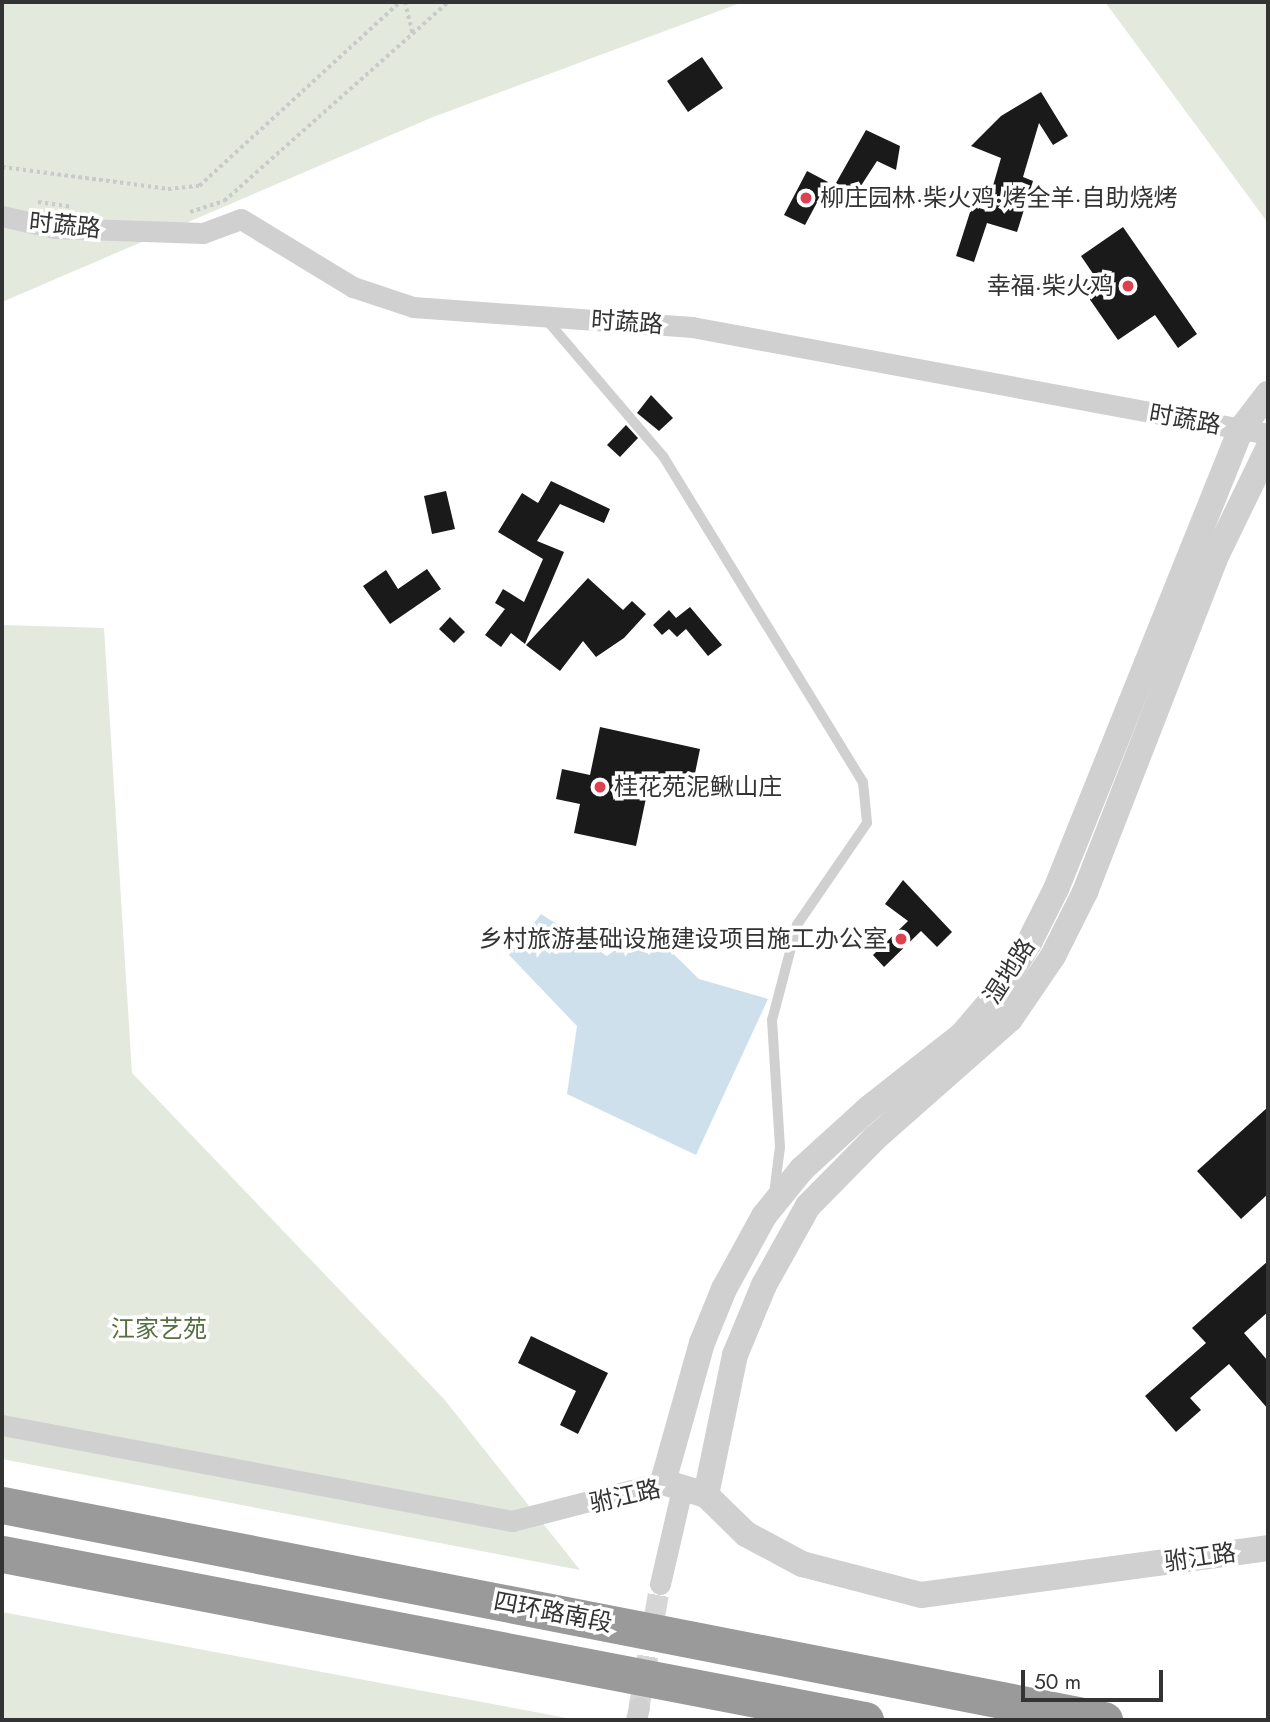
<!DOCTYPE html>
<html>
<head>
<meta charset="utf-8">
<style>
  body { margin:0 }
  #map { position:relative; width:1270px; height:1722px; overflow:hidden; background:#fff; font-family:Jost,"Noto Sans SC",sans-serif }
  div>[style] { position:absolute }
  .green>* { inset:0; background:#e3e9dc }
  .water>* { inset:0; background:#cde0eb }
  .building>* { inset:0; background:#1a1a1a }
  .minor-tunnel>* { height:21px; margin-top:-10.5px; transform-origin:0; background:repeating-linear-gradient(90deg,#d6d6d6 0 21px,transparent 0 31px) }
  .path>* { height:3.5px; margin-top:-1.75px; transform-origin:0; background:repeating-linear-gradient(90deg,#cacaca 0 3.5px,transparent 0 7px) }
  .service>* { height:10px; margin:-5px; padding:0 5px; transform-origin:5px; border-radius:5px; background:#d0d0d0 }
  .minor>* { height:21px; margin:-10.5px; padding:0 10.5px; transform-origin:10.5px; border-radius:10.5px; background:#d0d0d0 }
  .tertiary>* { height:26px; margin:-13px; padding:0 13px; transform-origin:13px; border-radius:13px; background:#d0d0d0 }
  .motorway>* { height:37px; margin:-18.5px; padding:0 18.5px; transform-origin:18.5px; border-radius:18.5px; background:#9a9a9a }
  .dots>* { width:19px; height:19px; translate:-50% -50%; box-sizing:border-box; border:4px solid #fff; border-radius:50% }
  span { translate:-50% -50%; white-space:nowrap; text-align:center; line-height:1.15; -webkit-text-stroke:7px #fff; paint-order:stroke }
  .poi-label { font-size:24px; color:#333 }
  .left { translate:0 -50%; text-align:left }
  .right { translate:-100% -50%; text-align:right }
  .street-label { font-size:24px; color:#333 }
  .park-label { font-size:24px; color:#576e41 }
  .frame { position:absolute; inset:0; border:4px solid #333; pointer-events:none }
  .scale { position:absolute; left:1021px; top:1670px; width:142px; height:32px; box-sizing:border-box; border:4px solid #333; border-top:0; padding-left:9px; font-size:21px; line-height:24px; white-space:nowrap; color:#333; -webkit-text-stroke:5px #fff; paint-order:stroke }
</style>
</head>
<body>
<div id="map">
  <div class="green">
    <div style="clip-path:polygon(2px 2px,743px 2px,433px 117px,2px 302px)"></div>
    <div style="clip-path:polygon(1105px 2px,1268px 2px,1268px 223px)"></div>
    <div style="clip-path:polygon(2px 625px,104px 628px,132px 1073px,444px 1399px,580px 1570px,2px 1459px)"></div>
    <div style="clip-path:polygon(2px 1612px,578px 1720px,2px 1720px)"></div>
  </div>
  <div class="water">
    <div style="clip-path:polygon(541px 914px,607px 956px,646px 927px,699px 979px,768px 999px,696px 1155px,567px 1094px,577px 1026px,509px 955px)"></div>
  </div>
  <div class="building">
    <div style="clip-path:polygon(702px 57px,723px 88px,688px 112px,667px 81px)"></div>
    <div style="clip-path:polygon(1041px 92px,1068px 136px,1053px 145px,1039px 123px,1023px 177px,1033px 181px,1017px 232px,987px 223px,974px 262px,956px 256px,972px 206px,986px 210px,1001px 158px,971px 146px,1001px 116px)"></div>
    <div style="clip-path:polygon(866px 130px,900px 146px,896px 170px,877px 161px,855px 195px,836px 183px)"></div>
    <div style="clip-path:polygon(807px 171px,828px 182px,805px 225px,784px 215px)"></div>
    <div style="clip-path:polygon(1123px 227px,1197px 334px,1178px 348px,1155px 315px,1118px 340px,1084px 291px,1098px 281px,1081px 256px)"></div>
    <div style="clip-path:polygon(651px 395px,673px 418px,659px 431px,637px 413px)"></div>
    <div style="clip-path:polygon(626px 425px,638px 438px,620px 457px,607px 445px)"></div>
    <div style="clip-path:polygon(551px 481px,610px 509px,604px 523px,560px 504px,537px 541px,564px 552px,525px 644px,511px 633px,501px 647px,485px 635px,505px 609px,495px 603px,503px 589px,524px 602px,543px 559px,498px 532px,522px 493px,538px 503px)"></div>
    <div style="clip-path:polygon(446px 491px,455px 529px,432px 534px,424px 496px)"></div>
    <div style="clip-path:polygon(427px 569px,441px 589px,390px 624px,363px 586px,386px 570px,398px 589px)"></div>
    <div style="clip-path:polygon(588px 578px,623px 610px,632px 601px,646px 614px,624px 638px,596px 657px,583px 641px,560px 671px,526px 645px)"></div>
    <div style="clip-path:polygon(690px 607px,722px 645px,708px 656px,686px 629px,677px 637px,669px 629px,662px 635px,653px 625px,669px 610px,676px 618px)"></div>
    <div style="clip-path:polygon(450px 617px,465px 632px,454px 643px,439px 629px)"></div>
    <div style="clip-path:polygon(600px 727px,700px 749px,692px 788px,650px 779px,636px 846px,574px 833px,580px 804px,556px 799px,562px 769px,590px 775px)"></div>
    <div style="clip-path:polygon(903px 880px,952px 932px,937px 947px,921px 931px,884px 967px,873px 955px,908px 921px,885px 904px)"></div>
    <div style="clip-path:polygon(1268px 1107px,1268px 1194px,1241px 1219px,1197px 1171px)"></div>
    <div style="clip-path:polygon(1268px 1261px,1268px 1312px,1244px 1333px,1268px 1361px,1268px 1409px,1229px 1364px,1190px 1398px,1201px 1410px,1176px 1432px,1145px 1396px,1206px 1343px,1192px 1328px)"></div>
    <div style="clip-path:polygon(531px 1336px,608px 1373px,578px 1434px,560px 1425px,576px 1391px,518px 1363px)"></div>
  </div>
  <div class="minor-tunnel">
    <div style="left:639px;top:1707px;width:125px;rotate:-80.3deg"></div>
  </div>
  <div class="path">
    <div style="left:405px;top:2px;width:33px;rotate:76deg"></div>
    <div style="left:2px;top:167px;width:167px;rotate:7.5deg"></div>
    <div style="left:168px;top:189px;width:31px;rotate:-6deg"></div>
    <div style="left:199px;top:186px;width:273px;rotate:-42.5deg"></div>
    <div style="left:38px;top:202px;width:34px;rotate:8deg"></div>
    <div style="left:190px;top:212px;width:36px;rotate:-18deg"></div>
    <div style="left:224px;top:201px;width:300px;rotate:-41.6deg"></div>
  </div>
  <div class="service">
    <div style="left:545px;top:318px;width:182px;rotate:49.5deg"></div>
    <div style="left:663px;top:456px;width:382px;rotate:58.5deg"></div>
    <div style="left:863px;top:782px;width:41px;rotate:84.4deg"></div>
    <div style="left:867px;top:823px;width:124px;rotate:124.5deg"></div>
    <div style="left:797px;top:925px;width:98px;rotate:104.7deg"></div>
    <div style="left:772px;top:1020px;width:127px;rotate:86.4deg"></div>
    <div style="left:780px;top:1147px;width:47px;rotate:97.3deg"></div>
  </div>
  <div class="minor">
    <div style="left:2px;top:216px;width:54px;rotate:12.8deg"></div>
    <div style="left:55px;top:228px;width:148px;rotate:1.9deg"></div>
    <div style="left:203px;top:233px;width:40px;rotate:-20.2deg"></div>
    <div style="left:241px;top:219px;width:131px;rotate:31.3deg"></div>
    <div style="left:353px;top:287px;width:63px;rotate:18.4deg"></div>
    <div style="left:413px;top:307px;width:280px;rotate:4.1deg"></div>
    <div style="left:692px;top:327px;width:586px;rotate:10.52deg"></div>
    <div style="left:2px;top:1425px;width:519px;rotate:10.66deg"></div>
    <div style="left:512px;top:1521px;width:156px;rotate:-14.5deg"></div>
    <div style="left:660px;top:1584px;width:98px;rotate:-77deg"></div>
    <div style="left:636px;top:1720px;width:13px;rotate:-77deg"></div>
  </div>
  <div class="tertiary">
    <div style="left:1268px;top:394px;width:44px;rotate:127.6deg"></div>
    <div style="left:1241px;top:429px;width:496px;rotate:111.9deg"></div>
    <div style="left:1056px;top:889px;width:60px;rotate:116.6deg"></div>
    <div style="left:1029px;top:943px;width:59px;rotate:121.8deg"></div>
    <div style="left:998px;top:993px;width:55px;rotate:130.6deg"></div>
    <div style="left:962px;top:1035px;width:120px;rotate:141.8deg"></div>
    <div style="left:868px;top:1109px;width:89px;rotate:137.7deg"></div>
    <div style="left:802px;top:1169px;width:60px;rotate:129deg"></div>
    <div style="left:764px;top:1216px;width:83px;rotate:118.7deg"></div>
    <div style="left:724px;top:1289px;width:58px;rotate:112.2deg"></div>
    <div style="left:702px;top:1343px;width:144px;rotate:105.7deg"></div>
    <div style="left:663px;top:1482px;width:45px;rotate:16.8deg"></div>
    <div style="left:706px;top:1495px;width:56px;rotate:44.3deg"></div>
    <div style="left:746px;top:1534px;width:64px;rotate:28.2deg"></div>
    <div style="left:802px;top:1564px;width:123px;rotate:14.6deg"></div>
    <div style="left:921px;top:1595px;width:350px;rotate:-7.7deg"></div>
    <div style="left:706px;top:1495px;width:143px;rotate:-78.3deg"></div>
    <div style="left:735px;top:1355px;width:76px;rotate:-67.5deg"></div>
    <div style="left:764px;top:1285px;width:90px;rotate:-60.9deg"></div>
    <div style="left:808px;top:1206px;width:95px;rotate:-45.4deg"></div>
    <div style="left:875px;top:1138px;width:180px;rotate:-41.4deg"></div>
    <div style="left:1010px;top:1019px;width:76px;rotate:-55.7deg"></div>
    <div style="left:1053px;top:956px;width:72px;rotate:-63.4deg"></div>
    <div style="left:1085px;top:892px;width:363px;rotate:-68.7deg"></div>
    <div style="left:1217px;top:554px;width:117px;rotate:-64.1deg"></div>
  </div>
  <div class="motorway">
    <div style="left:2px;top:1505px;width:1123px;rotate:11.04deg"></div>
    <div style="left:2px;top:1554px;width:879px;rotate:10.89deg"></div>
  </div>
  <div class="dots">
    <div style="left:806px;top:198px;background:#df4050"></div>
    <div style="left:1128px;top:286px;background:#df4050"></div>
    <div style="left:600px;top:787px;background:#df4050"></div>
    <div style="left:901px;top:939px;background:#df4050"></div>
  </div>
  <div class="poi-label">
    <span class="left" style="left:820px;top:198px">柳庄园林·柴火鸡·烤全羊·自助烧烤</span>
    <span class="right" style="left:1114px;top:286px">幸福·柴火鸡</span>
    <span class="left" style="left:614px;top:787px">桂花苑泥鳅山庄</span>
    <span class="right" style="left:887px;top:939px">乡村旅游基础设施建设项目施工办公室</span>
  </div>
  <div class="street-label">
    <span style="left:65px;top:225px;rotate:6deg">时蔬路</span>
    <span style="left:627px;top:322px;rotate:4deg">时蔬路</span>
    <span style="left:1185px;top:419px;rotate:10deg">时蔬路</span>
    <span style="left:1009px;top:971px;rotate:-57deg">湿地路</span>
    <span style="left:625px;top:1496px;rotate:-13deg">驸江路</span>
    <span style="left:1200px;top:1557px;rotate:-8deg">驸江路</span>
    <span style="left:553px;top:1612px;rotate:11deg">四环路南段</span>
  </div>
  <div class="park-label">
    <span style="left:159px;top:1329px">江家艺苑</span>
  </div>
  <div class="frame"></div>
  <div class="scale">50 m</div>
</div>
</body>
</html>
